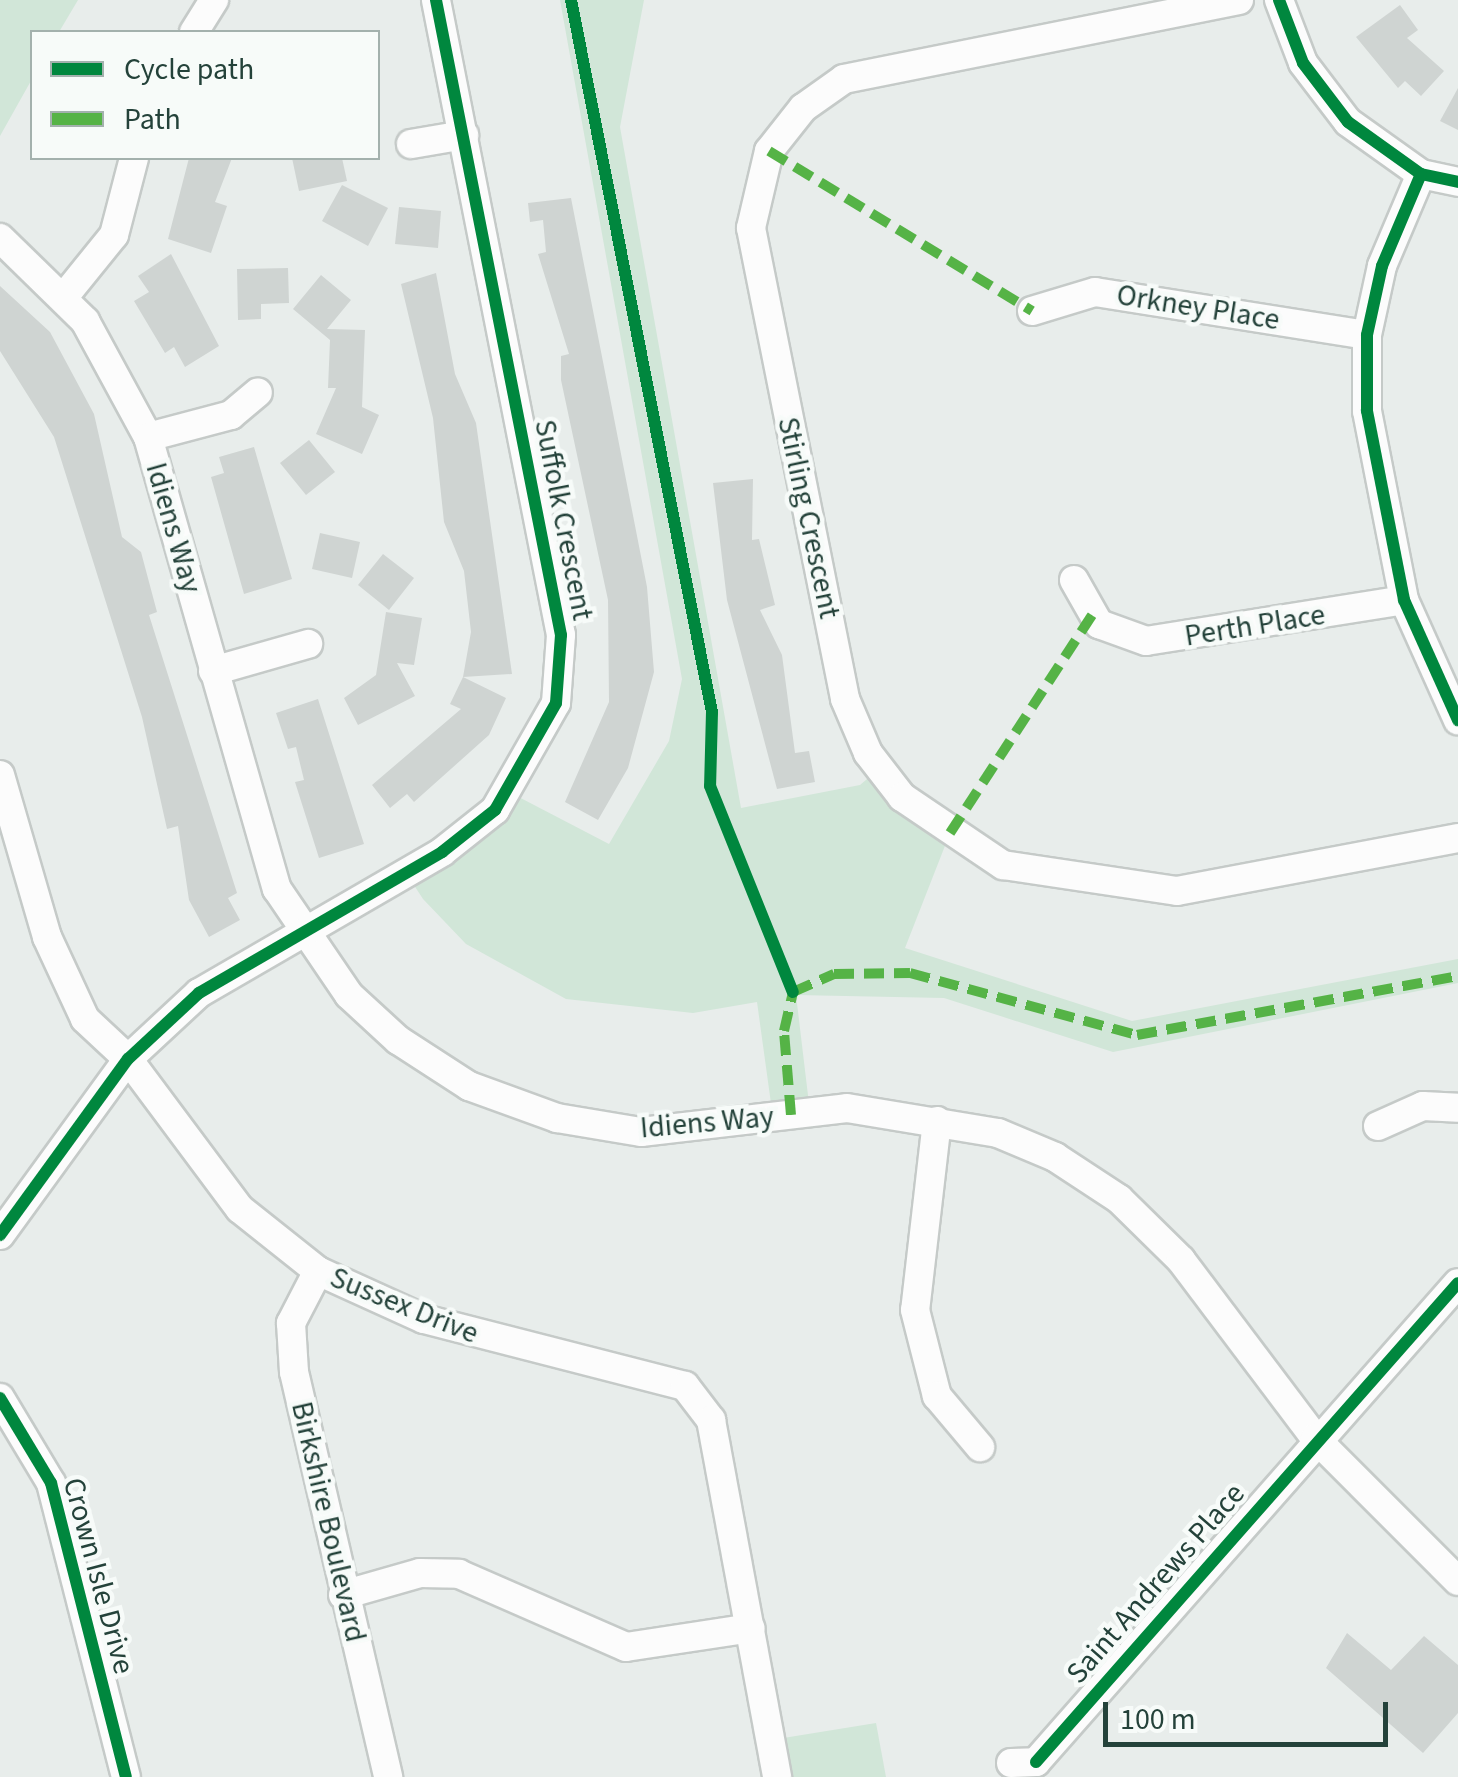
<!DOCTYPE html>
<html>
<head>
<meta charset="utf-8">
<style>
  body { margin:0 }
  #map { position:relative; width:1458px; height:1777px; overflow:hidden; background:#e8edeb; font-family:"Source Sans 3",sans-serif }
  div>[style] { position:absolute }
  .green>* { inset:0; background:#d1e6d8 }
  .building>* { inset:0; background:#cfd4d2 }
  .roads { filter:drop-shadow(2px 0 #c5cac8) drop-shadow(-2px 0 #c5cac8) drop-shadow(0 2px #c5cac8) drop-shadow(0 -2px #c5cac8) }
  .minor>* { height:28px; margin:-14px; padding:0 14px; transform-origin:14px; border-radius:14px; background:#fcfcfc }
  .quiet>* { height:10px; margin-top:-5px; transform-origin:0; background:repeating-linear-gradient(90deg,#55b346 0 20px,transparent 0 30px) }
  .cycleway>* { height:12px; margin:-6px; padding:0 6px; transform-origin:6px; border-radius:6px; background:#00873e }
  span { translate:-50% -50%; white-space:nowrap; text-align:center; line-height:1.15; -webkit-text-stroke:9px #f7fbf9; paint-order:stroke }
  .street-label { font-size:30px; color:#24423a }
  .legend { position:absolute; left:30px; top:30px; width:350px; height:130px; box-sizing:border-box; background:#f7fbf9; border:2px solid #a3b1ad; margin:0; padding:12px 18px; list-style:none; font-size:30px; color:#24423a }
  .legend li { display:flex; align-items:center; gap:20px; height:50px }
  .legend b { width:50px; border:2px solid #a3b1ad }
  .scale { position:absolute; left:1103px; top:1702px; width:285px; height:45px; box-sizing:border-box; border:5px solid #24423a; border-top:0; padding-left:12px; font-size:30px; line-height:35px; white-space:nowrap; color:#24423a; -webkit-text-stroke:8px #f7fbf9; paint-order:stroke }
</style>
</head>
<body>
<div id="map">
  <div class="green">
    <div style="clip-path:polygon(0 0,78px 0,59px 32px,32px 32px,32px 79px,0 136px)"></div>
    <div style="clip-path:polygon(560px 0,644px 0,620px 127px,741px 808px,860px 785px,880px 768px,950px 833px,905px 948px,1132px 1021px,1458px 959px,1458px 983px,1113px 1052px,944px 998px,796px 995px,810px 1112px,773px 1118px,757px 1002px,693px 1013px,566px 999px,466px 944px,423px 899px,406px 873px,511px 793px,609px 844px,669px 741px,682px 679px)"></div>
    <div style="clip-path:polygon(876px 1723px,886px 1777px,777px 1777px,771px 1740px)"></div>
  </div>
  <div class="building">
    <div style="clip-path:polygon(1400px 5px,1418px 30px,1407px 38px,1444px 71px,1421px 96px,1405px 81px,1398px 88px,1356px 37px)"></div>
    <div style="clip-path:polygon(1458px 88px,1458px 130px,1440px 121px)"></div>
    <div style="clip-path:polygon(189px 158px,232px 158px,215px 202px,227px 206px,211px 253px,168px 239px)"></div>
    <div style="clip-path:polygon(292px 158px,342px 158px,347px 181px,299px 191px)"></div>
    <div style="clip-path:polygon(342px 185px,388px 208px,368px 246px,322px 221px)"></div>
    <div style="clip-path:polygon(571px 198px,647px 587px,654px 672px,628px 768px,598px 820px,565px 802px,609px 702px,608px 600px,561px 380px,561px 356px,569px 354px,538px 254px,546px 252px,543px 220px,530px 222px,528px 203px)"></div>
    <div style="clip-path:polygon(399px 207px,441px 211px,438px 248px,395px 244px)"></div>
    <div style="clip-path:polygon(171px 254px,219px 346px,185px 367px,174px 347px,165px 353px,134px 301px,149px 292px,138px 276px)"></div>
    <div style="clip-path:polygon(288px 268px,289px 303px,261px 304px,261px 319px,238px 320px,237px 269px)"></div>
    <div style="clip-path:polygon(436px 273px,455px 374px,476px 423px,512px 674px,463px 677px,471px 632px,464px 571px,444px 522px,433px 418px,401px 284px)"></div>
    <div style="clip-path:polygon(321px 275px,351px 300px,327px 329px,365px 330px,362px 407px,379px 415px,362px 454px,316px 434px,336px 388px,328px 388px,330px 340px,293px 309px)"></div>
    <div style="clip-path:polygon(0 286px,50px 332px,94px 414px,122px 537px,141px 552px,157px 612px,149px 615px,237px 893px,228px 898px,240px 920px,209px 937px,189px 900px,178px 826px,167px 829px,142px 717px,54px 437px,0 351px)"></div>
    <div style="clip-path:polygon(309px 440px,335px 472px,306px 495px,280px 463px)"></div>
    <div style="clip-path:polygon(254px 447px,292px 579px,244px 594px,211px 477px,224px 473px,219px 457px)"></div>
    <div style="clip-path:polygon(753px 479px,752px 540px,759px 539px,775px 605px,760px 610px,782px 655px,795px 753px,809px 751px,815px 782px,777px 789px,727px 600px,713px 483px)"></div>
    <div style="clip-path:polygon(320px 533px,360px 542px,352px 578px,312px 569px)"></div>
    <div style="clip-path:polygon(383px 554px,414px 578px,389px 610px,358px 585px)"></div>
    <div style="clip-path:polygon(386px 612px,422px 618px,414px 665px,397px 663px,415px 696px,358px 725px,344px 698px,376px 675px)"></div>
    <div style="clip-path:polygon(463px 677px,506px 698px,489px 735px,414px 802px,407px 794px,390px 808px,372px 785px,461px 709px,450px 704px)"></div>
    <div style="clip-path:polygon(318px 699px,364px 844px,319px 858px,295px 782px,304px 780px,296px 747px,288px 749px,276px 713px)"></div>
    <div style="clip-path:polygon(1347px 1633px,1391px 1670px,1424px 1636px,1458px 1665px,1458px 1713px,1423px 1753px,1326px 1668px)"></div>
  </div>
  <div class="roads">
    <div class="minor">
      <div style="left:1239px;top:0;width:403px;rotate:168.7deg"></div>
      <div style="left:844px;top:79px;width:50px;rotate:144.7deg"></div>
      <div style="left:803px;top:108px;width:55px;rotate:128.3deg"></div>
      <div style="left:769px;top:151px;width:79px;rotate:103.2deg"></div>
      <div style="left:751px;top:228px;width:480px;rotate:78.7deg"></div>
      <div style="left:845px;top:699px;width:59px;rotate:66.9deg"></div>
      <div style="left:868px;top:753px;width:56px;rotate:52.3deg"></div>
      <div style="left:902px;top:797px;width:122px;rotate:34deg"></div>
      <div style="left:1003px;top:865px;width:176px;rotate:8.5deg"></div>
      <div style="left:1177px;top:891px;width:286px;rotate:-10.7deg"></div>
      <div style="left:1279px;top:0;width:67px;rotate:69.1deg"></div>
      <div style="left:1303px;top:63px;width:74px;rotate:52.7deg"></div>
      <div style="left:1348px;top:122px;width:90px;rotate:35.5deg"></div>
      <div style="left:1421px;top:174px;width:38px;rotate:12deg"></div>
      <div style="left:194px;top:32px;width:38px;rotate:-58deg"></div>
      <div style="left:411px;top:144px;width:54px;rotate:-9.6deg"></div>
      <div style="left:1421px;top:174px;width:100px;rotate:113deg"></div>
      <div style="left:1382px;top:266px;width:71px;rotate:102.3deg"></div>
      <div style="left:1367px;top:335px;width:76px;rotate:90deg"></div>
      <div style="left:1367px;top:411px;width:193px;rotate:78.9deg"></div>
      <div style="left:1404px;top:600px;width:132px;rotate:65.8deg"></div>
      <div style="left:0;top:238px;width:119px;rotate:44.3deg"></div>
      <div style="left:85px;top:321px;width:132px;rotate:61.5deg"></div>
      <div style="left:148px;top:437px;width:470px;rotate:74.1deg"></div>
      <div style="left:277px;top:889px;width:128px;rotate:55.8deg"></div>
      <div style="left:349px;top:995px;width:67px;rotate:42.6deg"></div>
      <div style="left:398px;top:1040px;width:85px;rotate:32.9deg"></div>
      <div style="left:469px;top:1086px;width:94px;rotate:20deg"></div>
      <div style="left:557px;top:1118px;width:85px;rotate:9.5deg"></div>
      <div style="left:641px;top:1132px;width:207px;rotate:-6.6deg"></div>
      <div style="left:847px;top:1108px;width:153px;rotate:9.4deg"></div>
      <div style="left:998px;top:1133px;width:62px;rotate:22.8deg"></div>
      <div style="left:1055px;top:1157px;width:77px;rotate:33.3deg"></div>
      <div style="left:1119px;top:1199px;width:87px;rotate:44.5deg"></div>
      <div style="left:1181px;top:1260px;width:223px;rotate:53deg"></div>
      <div style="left:1315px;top:1438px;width:202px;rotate:45deg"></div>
      <div style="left:63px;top:298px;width:81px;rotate:-51deg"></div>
      <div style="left:114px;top:235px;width:80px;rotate:-75.4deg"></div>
      <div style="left:1032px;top:311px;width:66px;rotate:-16.8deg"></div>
      <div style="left:1095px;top:292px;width:275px;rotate:9deg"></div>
      <div style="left:148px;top:437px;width:86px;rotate:-14.8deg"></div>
      <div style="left:231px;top:415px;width:35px;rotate:-40deg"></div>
      <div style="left:1074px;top:580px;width:51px;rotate:60.4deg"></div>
      <div style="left:1099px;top:624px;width:50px;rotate:19.9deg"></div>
      <div style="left:1146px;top:641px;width:261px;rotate:-9deg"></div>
      <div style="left:213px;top:671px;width:99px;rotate:-15.9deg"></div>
      <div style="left:0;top:775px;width:169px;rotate:73.8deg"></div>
      <div style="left:47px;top:937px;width:90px;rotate:65.1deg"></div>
      <div style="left:85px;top:1019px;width:59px;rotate:42.9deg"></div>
      <div style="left:128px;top:1059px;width:187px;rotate:53.3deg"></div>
      <div style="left:240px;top:1209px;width:100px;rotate:38.5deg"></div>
      <div style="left:318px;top:1271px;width:116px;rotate:24.4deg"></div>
      <div style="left:424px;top:1319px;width:269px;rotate:14.4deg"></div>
      <div style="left:685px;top:1386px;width:43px;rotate:52.6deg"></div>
      <div style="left:711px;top:1420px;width:363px;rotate:79.5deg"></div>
      <div style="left:937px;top:1121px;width:190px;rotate:96.6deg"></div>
      <div style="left:915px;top:1310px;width:89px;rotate:75.7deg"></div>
      <div style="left:937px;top:1396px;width:67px;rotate:49.9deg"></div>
      <div style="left:1378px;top:1126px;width:49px;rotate:-24deg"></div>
      <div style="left:1423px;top:1106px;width:35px;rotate:3deg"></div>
      <div style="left:0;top:1235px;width:218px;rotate:-54deg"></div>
      <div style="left:128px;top:1059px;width:97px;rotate:-42.9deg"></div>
      <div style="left:199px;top:993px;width:281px;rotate:-30.1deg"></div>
      <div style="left:442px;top:852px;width:68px;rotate:-38.4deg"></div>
      <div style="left:495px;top:810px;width:123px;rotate:-60.3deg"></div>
      <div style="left:556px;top:703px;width:68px;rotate:-85.8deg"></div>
      <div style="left:561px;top:635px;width:647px;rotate:-101.14deg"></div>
      <div style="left:318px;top:1271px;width:59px;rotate:117.4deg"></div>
      <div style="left:291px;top:1323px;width:49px;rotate:86.5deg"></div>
      <div style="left:294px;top:1372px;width:416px;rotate:76.9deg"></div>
      <div style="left:0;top:1398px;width:99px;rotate:59deg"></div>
      <div style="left:51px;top:1483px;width:303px;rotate:75.7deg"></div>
      <div style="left:343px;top:1595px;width:80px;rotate:-15.9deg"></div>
      <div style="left:420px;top:1573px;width:39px;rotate:1deg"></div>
      <div style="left:459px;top:1574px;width:182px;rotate:23.6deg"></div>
      <div style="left:626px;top:1647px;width:126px;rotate:-8.6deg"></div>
      <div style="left:1011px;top:1763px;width:25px;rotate:-2deg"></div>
      <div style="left:1036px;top:1762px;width:638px;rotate:-48.62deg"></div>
    </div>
  </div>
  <div class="quiet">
    <div style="left:769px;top:151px;width:308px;rotate:31.3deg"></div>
    <div style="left:950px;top:833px;width:262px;rotate:-56.9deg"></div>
    <div style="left:791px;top:1115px;width:84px;rotate:-94.8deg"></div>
    <div style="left:784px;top:1031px;width:40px;rotate:-77deg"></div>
    <div style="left:793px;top:992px;width:45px;rotate:-23.7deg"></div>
    <div style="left:834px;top:974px;width:76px;rotate:-0.8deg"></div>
    <div style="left:910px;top:973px;width:235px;rotate:15.3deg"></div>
    <div style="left:1137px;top:1035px;width:326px;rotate:-10.4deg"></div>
  </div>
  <div class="cycleway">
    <div style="left:571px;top:0;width:726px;rotate:78.8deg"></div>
    <div style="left:712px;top:712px;width:74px;rotate:91.5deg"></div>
    <div style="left:710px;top:786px;width:222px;rotate:68.1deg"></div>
    <div style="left:1279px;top:0;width:67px;rotate:69.1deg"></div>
    <div style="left:1303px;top:63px;width:74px;rotate:52.7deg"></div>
    <div style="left:1348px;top:122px;width:90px;rotate:35.5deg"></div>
    <div style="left:1421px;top:174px;width:38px;rotate:12deg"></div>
    <div style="left:1421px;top:174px;width:100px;rotate:113deg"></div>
    <div style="left:1382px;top:266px;width:71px;rotate:102.3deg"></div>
    <div style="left:1367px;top:335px;width:76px;rotate:90deg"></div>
    <div style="left:1367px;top:411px;width:193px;rotate:78.9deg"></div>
    <div style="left:1404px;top:600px;width:132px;rotate:65.8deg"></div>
    <div style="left:0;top:1235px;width:218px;rotate:-54deg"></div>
    <div style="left:128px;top:1059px;width:97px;rotate:-42.9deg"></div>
    <div style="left:199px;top:993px;width:281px;rotate:-30.1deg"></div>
    <div style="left:442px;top:852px;width:68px;rotate:-38.4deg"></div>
    <div style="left:495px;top:810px;width:123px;rotate:-60.3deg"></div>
    <div style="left:556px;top:703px;width:68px;rotate:-85.8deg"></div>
    <div style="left:561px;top:635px;width:647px;rotate:-101.14deg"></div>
    <div style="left:0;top:1398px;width:99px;rotate:59deg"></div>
    <div style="left:51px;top:1483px;width:303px;rotate:75.7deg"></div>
    <div style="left:1036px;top:1762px;width:638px;rotate:-48.62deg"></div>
  </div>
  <div class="street-label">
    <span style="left:1198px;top:308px;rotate:9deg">Orkney Place</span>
    <span style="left:808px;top:518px;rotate:78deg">Stirling Crescent</span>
    <span style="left:563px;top:520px;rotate:79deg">Suffolk Crescent</span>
    <span style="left:173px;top:528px;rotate:74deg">Idiens Way</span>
    <span style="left:1255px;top:626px;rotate:-9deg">Perth Place</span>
    <span style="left:707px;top:1123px;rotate:-5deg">Idiens Way</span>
    <span style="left:404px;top:1306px;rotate:22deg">Sussex Drive</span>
    <span style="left:328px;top:1522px;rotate:77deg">Birkshire Boulevard</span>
    <span style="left:98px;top:1576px;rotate:75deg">Crown Isle Drive</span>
    <span style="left:1156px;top:1584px;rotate:-49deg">Saint Andrews Place</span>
  </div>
  <ul class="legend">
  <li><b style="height:12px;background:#00873e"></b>Cycle path</li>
  <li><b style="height:12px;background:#55b346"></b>Path</li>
  </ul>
  <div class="scale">100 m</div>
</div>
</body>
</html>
